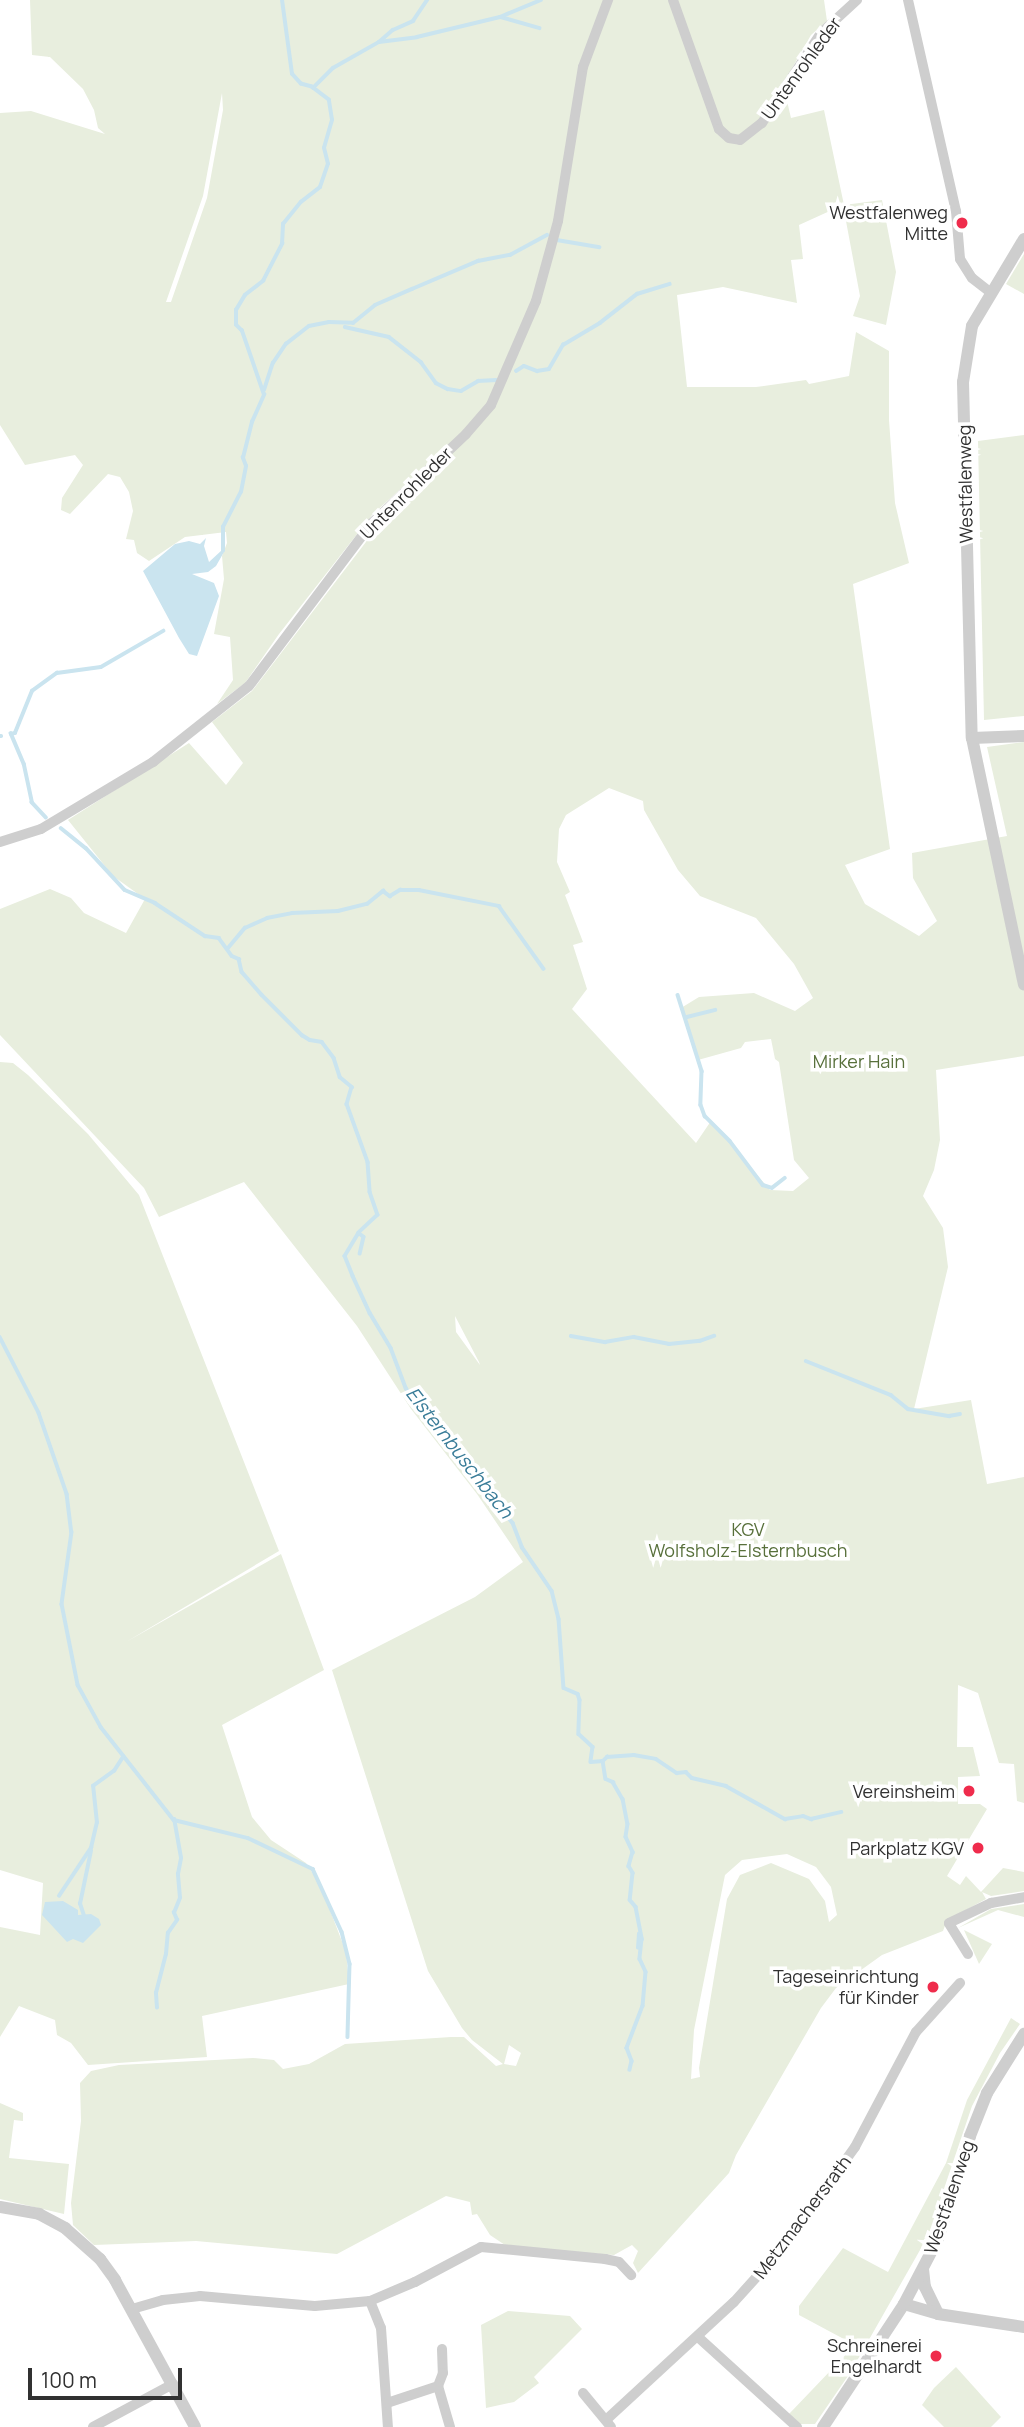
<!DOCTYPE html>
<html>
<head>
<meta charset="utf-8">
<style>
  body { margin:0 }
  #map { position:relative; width:1024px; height:2427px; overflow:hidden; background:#fff; font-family:Manrope,sans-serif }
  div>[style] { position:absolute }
  .green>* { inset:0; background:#e8eede }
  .water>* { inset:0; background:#cae4ef }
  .stream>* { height:3.5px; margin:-1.75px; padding:0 1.75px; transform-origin:1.75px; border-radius:1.75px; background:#cae4ef }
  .minor>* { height:10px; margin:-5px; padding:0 5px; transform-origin:5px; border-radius:5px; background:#cecece }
  .tertiary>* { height:12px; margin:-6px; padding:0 6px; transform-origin:6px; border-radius:6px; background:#cecece }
  .dots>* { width:19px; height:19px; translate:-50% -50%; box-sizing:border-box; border:4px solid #fff; border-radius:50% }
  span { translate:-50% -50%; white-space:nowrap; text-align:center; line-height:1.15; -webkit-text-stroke:7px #fff; paint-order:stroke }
  .street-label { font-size:18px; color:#313131 }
  .poi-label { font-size:18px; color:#313131 }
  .right { translate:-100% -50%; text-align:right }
  .park-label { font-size:18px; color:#58703b }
  .water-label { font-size:19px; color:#397c98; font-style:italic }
  .scale { position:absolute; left:28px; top:2368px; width:154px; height:32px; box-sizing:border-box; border:4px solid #313131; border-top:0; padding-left:9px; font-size:21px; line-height:24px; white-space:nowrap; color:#313131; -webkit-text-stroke:5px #fff; paint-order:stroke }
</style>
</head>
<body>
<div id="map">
  <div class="green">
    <div style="clip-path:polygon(evenodd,30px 0,824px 0,827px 21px,811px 35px,783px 84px,791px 118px,824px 110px,844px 205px,882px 200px,896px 272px,886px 325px,853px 316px,860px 296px,843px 205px,799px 225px,803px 259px,791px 260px,797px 303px,723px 287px,677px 295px,687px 387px,756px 387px,806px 380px,809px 384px,849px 376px,856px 332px,889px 351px,889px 420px,895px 503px,909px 563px,853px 584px,890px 849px,845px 865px,865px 904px,919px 936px,937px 921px,913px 878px,912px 853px,1007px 836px,987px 747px,1024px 742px,1024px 1056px,936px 1070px,940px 1140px,934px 1170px,923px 1196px,943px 1228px,948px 1267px,914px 1409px,971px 1400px,987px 1484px,1024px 1477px,1024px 1803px,1017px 1801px,1014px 1764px,999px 1763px,978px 1693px,958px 1685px,957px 1747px,973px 1747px,980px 1776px,958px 1777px,958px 1804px,980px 1804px,987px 1809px,947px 1876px,960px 1885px,966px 1876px,981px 1892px,1003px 1868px,1024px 1872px,1024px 1891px,991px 1896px,982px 1892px,986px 1899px,947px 1920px,943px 1931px,882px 1955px,836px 1988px,821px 2008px,736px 2155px,729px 2173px,638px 2273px,633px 2263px,638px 2251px,632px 2245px,614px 2255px,508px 2247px,490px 2235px,477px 2214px,472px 2215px,470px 2202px,446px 2196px,337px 2254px,196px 2241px,94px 2245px,73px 2225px,71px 2203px,81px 2121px,80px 2083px,91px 2071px,119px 2065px,253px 2058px,274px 2060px,283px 2069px,309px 2064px,345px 2044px,451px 2037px,464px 2037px,496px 2066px,503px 2064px,472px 2040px,462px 2028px,428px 1971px,332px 1670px,475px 1597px,523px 1562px,477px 1494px,411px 1409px,357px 1326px,244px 1182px,159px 1217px,144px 1188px,0 1035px,0 909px,50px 889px,71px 898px,84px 913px,126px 933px,145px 899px,113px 876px,68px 820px,189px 743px,226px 785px,243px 763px,212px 722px,252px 691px,382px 521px,463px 432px,372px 515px,279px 634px,245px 683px,217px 704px,233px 680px,230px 637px,214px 634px,224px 579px,222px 556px,227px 543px,226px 532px,185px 537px,149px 561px,137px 553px,134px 540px,126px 539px,133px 511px,129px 492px,120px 477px,108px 474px,70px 514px,61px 510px,62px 498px,83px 465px,75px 455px,25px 465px,0 425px,0 113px,31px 111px,105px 134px,98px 128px,94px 110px,83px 89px,50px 57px,32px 55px,30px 0,222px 93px,223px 110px,207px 198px,171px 302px,166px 302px,203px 196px,222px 93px,30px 0,609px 788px,643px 801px,644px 810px,678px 870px,700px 896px,756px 918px,794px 964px,813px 998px,795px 1011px,754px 993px,699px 997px,681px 1008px,698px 1060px,741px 1048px,745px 1042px,771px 1039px,775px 1059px,779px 1062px,794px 1160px,809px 1178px,793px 1191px,770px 1190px,711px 1121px,696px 1143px,572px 1009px,587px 989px,573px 945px,583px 942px,565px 895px,570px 892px,557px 862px,559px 829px,566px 815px,609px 788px,30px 0,455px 1316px,479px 1362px,480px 1365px,456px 1332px,455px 1316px,30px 0,787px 1854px,816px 1867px,831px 1887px,837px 1915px,829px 1922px,825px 1901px,809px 1879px,771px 1863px,740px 1875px,727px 1899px,699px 2068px,700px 2077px,691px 2079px,694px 2030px,725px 1875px,742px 1860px,787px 1854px,30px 0,509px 2045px,521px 2053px,516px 2066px,504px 2064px,509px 2045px)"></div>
    <div style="clip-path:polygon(1024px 254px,1024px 294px,1006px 284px)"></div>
    <div style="clip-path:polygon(1024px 435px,1024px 716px,984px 720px,978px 441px)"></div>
    <div style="clip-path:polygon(0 1062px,13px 1063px,28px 1075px,88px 1134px,139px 1195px,279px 1551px,126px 1642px,281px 1554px,324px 1670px,222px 1725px,252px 1817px,271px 1840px,306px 1863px,320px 1884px,346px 1952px,349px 1984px,202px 2016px,207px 2057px,88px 2065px,71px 2043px,57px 2035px,55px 2020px,19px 2006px,0 2037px,0 1927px,40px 1935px,43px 1883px,0 1870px)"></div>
    <div style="clip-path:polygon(1024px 1904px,1024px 1917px,998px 1910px,958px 1928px,991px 1909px)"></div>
    <div style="clip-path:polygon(964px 1930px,992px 1944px,979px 1964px)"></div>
    <div style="clip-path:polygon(1011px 2018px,1020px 2024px,1000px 2053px,972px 2106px,928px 2236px,850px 2373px,815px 2424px,800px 2424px,789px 2414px,855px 2345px,799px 2315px,799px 2306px,843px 2248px,888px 2272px,946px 2163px,967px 2100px)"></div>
    <div style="clip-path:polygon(0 2103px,23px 2113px,23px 2121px,14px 2120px,9px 2158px,69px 2164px,64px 2214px,0 2199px)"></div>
    <div style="clip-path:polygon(508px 2311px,570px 2316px,582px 2329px,534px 2377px,539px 2383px,514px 2402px,486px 2408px,481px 2325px)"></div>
    <div style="clip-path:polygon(956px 2367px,1001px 2417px,991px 2427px,944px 2427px,922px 2405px,934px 2388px)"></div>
  </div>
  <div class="water">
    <div style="clip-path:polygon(206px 538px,204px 546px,209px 562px,222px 550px,224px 552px,216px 566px,208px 572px,192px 574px,214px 583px,219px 596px,197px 656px,189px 654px,179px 638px,143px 571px,175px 544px,189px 541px,200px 544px)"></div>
    <div style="clip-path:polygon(63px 1901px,78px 1910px,78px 1915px,91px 1914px,99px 1919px,101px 1925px,83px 1943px,73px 1939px,67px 1942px,42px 1915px,45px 1902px)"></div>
  </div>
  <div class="stream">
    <div style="left:501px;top:17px;width:40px;rotate:16deg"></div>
    <div style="left:379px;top:42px;width:38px;rotate:-7deg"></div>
    <div style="left:417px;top:37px;width:85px;rotate:-13.5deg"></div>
    <div style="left:500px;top:17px;width:44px;rotate:-22.5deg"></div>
    <div style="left:313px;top:88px;width:28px;rotate:-45deg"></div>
    <div style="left:333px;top:68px;width:53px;rotate:-29.5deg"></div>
    <div style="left:379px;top:42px;width:18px;rotate:-41deg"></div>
    <div style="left:393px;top:30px;width:22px;rotate:-24deg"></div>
    <div style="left:413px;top:21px;width:25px;rotate:-56deg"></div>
    <div style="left:557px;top:240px;width:43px;rotate:9.5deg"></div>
    <div style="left:345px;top:327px;width:45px;rotate:12.8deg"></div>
    <div style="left:389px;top:337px;width:41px;rotate:38deg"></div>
    <div style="left:421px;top:362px;width:26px;rotate:54deg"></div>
    <div style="left:436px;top:383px;width:13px;rotate:27deg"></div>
    <div style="left:448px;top:389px;width:13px;rotate:9deg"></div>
    <div style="left:461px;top:391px;width:20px;rotate:-30deg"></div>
    <div style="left:478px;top:381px;width:18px;rotate:-3deg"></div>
    <div style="left:516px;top:371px;width:9px;rotate:-32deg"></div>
    <div style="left:524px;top:366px;width:14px;rotate:21deg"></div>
    <div style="left:537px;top:371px;width:12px;rotate:-9deg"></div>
    <div style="left:549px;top:369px;width:28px;rotate:-60deg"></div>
    <div style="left:563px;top:345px;width:43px;rotate:-30.7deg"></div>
    <div style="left:600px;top:323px;width:47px;rotate:-38.1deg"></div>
    <div style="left:637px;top:294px;width:34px;rotate:-17deg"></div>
    <div style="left:264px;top:390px;width:28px;rotate:-72deg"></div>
    <div style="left:273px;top:363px;width:23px;rotate:-56deg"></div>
    <div style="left:286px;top:344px;width:29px;rotate:-38deg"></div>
    <div style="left:309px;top:326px;width:20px;rotate:-11deg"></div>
    <div style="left:329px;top:322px;width:24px;rotate:2deg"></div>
    <div style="left:353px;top:323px;width:28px;rotate:-39deg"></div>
    <div style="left:375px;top:305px;width:40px;rotate:-23.4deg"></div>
    <div style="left:412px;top:289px;width:72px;rotate:-23deg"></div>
    <div style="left:478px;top:261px;width:33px;rotate:-11deg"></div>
    <div style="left:510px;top:255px;width:42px;rotate:-28.4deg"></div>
    <div style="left:223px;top:551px;width:24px;rotate:-90deg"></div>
    <div style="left:223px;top:527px;width:39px;rotate:-63deg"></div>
    <div style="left:241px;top:492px;width:26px;rotate:-79deg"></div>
    <div style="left:246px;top:466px;width:9px;rotate:-111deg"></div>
    <div style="left:243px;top:458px;width:37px;rotate:-76deg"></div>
    <div style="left:252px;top:422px;width:30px;rotate:-66deg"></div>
    <div style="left:264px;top:395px;width:68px;rotate:-109deg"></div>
    <div style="left:242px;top:331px;width:8px;rotate:-135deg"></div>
    <div style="left:236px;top:325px;width:15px;rotate:-90deg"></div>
    <div style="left:236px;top:310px;width:17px;rotate:-59deg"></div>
    <div style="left:245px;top:295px;width:23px;rotate:-38deg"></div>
    <div style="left:263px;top:281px;width:42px;rotate:-62.8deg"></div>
    <div style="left:282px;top:244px;width:20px;rotate:-87deg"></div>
    <div style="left:283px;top:224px;width:28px;rotate:-51deg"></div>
    <div style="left:301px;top:202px;width:24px;rotate:-38deg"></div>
    <div style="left:320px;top:187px;width:24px;rotate:-71deg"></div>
    <div style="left:328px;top:164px;width:16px;rotate:-104deg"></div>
    <div style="left:324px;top:148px;width:29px;rotate:-74deg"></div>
    <div style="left:332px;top:120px;width:20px;rotate:-99deg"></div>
    <div style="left:329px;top:100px;width:21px;rotate:-143deg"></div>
    <div style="left:312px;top:87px;width:11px;rotate:-165deg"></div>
    <div style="left:301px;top:84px;width:13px;rotate:-132deg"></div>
    <div style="left:292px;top:74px;width:75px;rotate:-97.7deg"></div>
    <div style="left:0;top:736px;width:1px"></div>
    <div style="left:46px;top:818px;width:21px;rotate:-133deg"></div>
    <div style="left:32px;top:803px;width:39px;rotate:-102deg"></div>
    <div style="left:24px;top:765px;width:34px;rotate:-113deg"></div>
    <div style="left:11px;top:734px;width:4px;rotate:-14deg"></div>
    <div style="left:15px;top:733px;width:45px;rotate:-68deg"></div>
    <div style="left:32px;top:691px;width:31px;rotate:-36deg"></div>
    <div style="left:57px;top:673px;width:44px;rotate:-7.8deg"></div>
    <div style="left:101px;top:667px;width:72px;rotate:-30.1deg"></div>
    <div style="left:61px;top:828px;width:32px;rotate:39deg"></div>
    <div style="left:86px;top:848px;width:57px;rotate:47.1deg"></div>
    <div style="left:125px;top:890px;width:33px;rotate:23deg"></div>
    <div style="left:155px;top:903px;width:60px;rotate:33.4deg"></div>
    <div style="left:205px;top:936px;width:14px;rotate:8deg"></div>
    <div style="left:219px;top:938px;width:22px;rotate:54deg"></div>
    <div style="left:232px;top:956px;width:8px;rotate:23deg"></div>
    <div style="left:239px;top:959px;width:13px;rotate:77deg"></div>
    <div style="left:242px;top:972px;width:30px;rotate:49deg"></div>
    <div style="left:262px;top:995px;width:57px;rotate:45deg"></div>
    <div style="left:302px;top:1035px;width:9px;rotate:32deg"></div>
    <div style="left:310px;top:1040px;width:12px;rotate:9deg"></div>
    <div style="left:322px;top:1042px;width:20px;rotate:53deg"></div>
    <div style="left:334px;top:1058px;width:20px;rotate:72deg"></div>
    <div style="left:340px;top:1077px;width:16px;rotate:40deg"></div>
    <div style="left:352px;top:1087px;width:18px;rotate:106deg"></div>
    <div style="left:347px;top:1104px;width:62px;rotate:70.1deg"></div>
    <div style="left:368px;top:1162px;width:30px;rotate:86deg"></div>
    <div style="left:370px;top:1192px;width:24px;rotate:71deg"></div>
    <div style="left:378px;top:1215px;width:26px;rotate:137deg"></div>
    <div style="left:359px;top:1233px;width:27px;rotate:121deg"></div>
    <div style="left:345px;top:1256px;width:22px;rotate:68deg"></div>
    <div style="left:353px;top:1276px;width:41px;rotate:65.3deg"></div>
    <div style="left:370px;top:1313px;width:41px;rotate:59deg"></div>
    <div style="left:391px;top:1348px;width:43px;rotate:69.4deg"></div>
    <div style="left:406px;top:1388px;width:52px;rotate:55.1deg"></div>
    <div style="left:436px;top:1431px;width:120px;rotate:50.1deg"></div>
    <div style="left:513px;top:1523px;width:26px;rotate:69deg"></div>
    <div style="left:522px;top:1547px;width:53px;rotate:55.7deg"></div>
    <div style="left:552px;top:1591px;width:29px;rotate:76deg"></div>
    <div style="left:559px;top:1619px;width:69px;rotate:85.9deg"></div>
    <div style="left:564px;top:1688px;width:15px;rotate:23deg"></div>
    <div style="left:578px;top:1694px;width:6px;rotate:72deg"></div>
    <div style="left:580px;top:1700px;width:34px;rotate:92deg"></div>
    <div style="left:579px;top:1734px;width:19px;rotate:43deg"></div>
    <div style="left:593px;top:1747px;width:15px;rotate:98deg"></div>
    <div style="left:591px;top:1762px;width:12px;rotate:-5deg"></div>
    <div style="left:603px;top:1761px;width:18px;rotate:81deg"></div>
    <div style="left:606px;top:1779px;width:8px;rotate:23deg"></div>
    <div style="left:613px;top:1782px;width:20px;rotate:60deg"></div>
    <div style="left:623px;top:1799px;width:25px;rotate:79deg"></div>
    <div style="left:628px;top:1824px;width:13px;rotate:99deg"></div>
    <div style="left:626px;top:1837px;width:17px;rotate:65deg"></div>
    <div style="left:633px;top:1852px;width:15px;rotate:106deg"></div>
    <div style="left:629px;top:1866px;width:8px;rotate:60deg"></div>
    <div style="left:633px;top:1873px;width:27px;rotate:96deg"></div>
    <div style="left:630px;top:1900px;width:9px;rotate:49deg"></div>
    <div style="left:636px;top:1907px;width:33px;rotate:79deg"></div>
    <div style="left:642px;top:1939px;width:20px;rotate:96deg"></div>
    <div style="left:640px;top:1959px;width:14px;rotate:65deg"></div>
    <div style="left:646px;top:1972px;width:34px;rotate:95deg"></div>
    <div style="left:643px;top:2006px;width:45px;rotate:110.9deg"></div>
    <div style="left:627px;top:2048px;width:14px;rotate:69deg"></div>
    <div style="left:632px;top:2061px;width:9px;rotate:103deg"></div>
    <div style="left:228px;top:948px;width:26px;rotate:-50deg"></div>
    <div style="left:245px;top:928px;width:24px;rotate:-24deg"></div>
    <div style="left:267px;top:918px;width:25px;rotate:-11deg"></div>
    <div style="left:292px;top:913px;width:46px;rotate:-2.5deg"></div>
    <div style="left:338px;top:911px;width:30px;rotate:-14deg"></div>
    <div style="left:367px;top:904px;width:21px;rotate:-39deg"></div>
    <div style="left:383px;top:891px;width:9px;rotate:36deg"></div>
    <div style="left:390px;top:896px;width:12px;rotate:-31deg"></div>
    <div style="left:400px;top:890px;width:19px"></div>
    <div style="left:419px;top:890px;width:82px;rotate:11.3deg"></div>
    <div style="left:499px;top:906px;width:77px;rotate:54.5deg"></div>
    <div style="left:678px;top:995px;width:80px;rotate:72.5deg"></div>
    <div style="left:702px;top:1071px;width:34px;rotate:92deg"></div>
    <div style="left:701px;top:1105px;width:12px;rotate:70deg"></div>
    <div style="left:705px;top:1116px;width:35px;rotate:45deg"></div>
    <div style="left:730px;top:1141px;width:55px;rotate:53.1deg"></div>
    <div style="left:763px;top:1185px;width:9px;rotate:18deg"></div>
    <div style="left:772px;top:1188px;width:16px;rotate:-38deg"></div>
    <div style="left:687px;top:1017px;width:29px;rotate:-14deg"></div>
    <div style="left:359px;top:1233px;width:6px;rotate:39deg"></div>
    <div style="left:364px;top:1237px;width:17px;rotate:103deg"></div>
    <div style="left:571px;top:1336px;width:35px;rotate:10deg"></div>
    <div style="left:605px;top:1342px;width:29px;rotate:-10deg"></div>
    <div style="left:634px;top:1337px;width:36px;rotate:11deg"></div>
    <div style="left:669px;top:1344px;width:31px;rotate:-6deg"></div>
    <div style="left:700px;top:1341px;width:15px;rotate:-20deg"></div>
    <div style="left:0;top:1337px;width:85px;rotate:62.8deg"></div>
    <div style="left:39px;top:1413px;width:86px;rotate:70.9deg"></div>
    <div style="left:67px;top:1494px;width:38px;rotate:83deg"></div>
    <div style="left:72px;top:1532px;width:73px;rotate:97.9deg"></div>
    <div style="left:62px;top:1604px;width:83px;rotate:78.8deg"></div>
    <div style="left:78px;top:1685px;width:48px;rotate:61.3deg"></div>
    <div style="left:101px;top:1727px;width:118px;rotate:51.9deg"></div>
    <div style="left:174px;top:1820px;width:76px;rotate:13.7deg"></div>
    <div style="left:248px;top:1838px;width:72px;rotate:25.5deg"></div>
    <div style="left:313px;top:1869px;width:69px;rotate:65.3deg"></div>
    <div style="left:342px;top:1932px;width:33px;rotate:76deg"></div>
    <div style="left:350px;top:1964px;width:73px;rotate:91.6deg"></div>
    <div style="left:806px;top:1361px;width:92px;rotate:21.8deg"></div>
    <div style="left:891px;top:1395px;width:22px;rotate:39deg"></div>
    <div style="left:908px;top:1409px;width:42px;rotate:9.7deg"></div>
    <div style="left:949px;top:1416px;width:11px;rotate:-10deg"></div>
    <div style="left:603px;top:1761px;width:6px;rotate:-45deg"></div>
    <div style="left:607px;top:1757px;width:27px;rotate:-4deg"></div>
    <div style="left:634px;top:1755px;width:22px;rotate:10deg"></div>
    <div style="left:656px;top:1759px;width:25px;rotate:34deg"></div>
    <div style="left:677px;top:1773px;width:9px;rotate:-6deg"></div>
    <div style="left:686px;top:1772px;width:8px;rotate:45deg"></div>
    <div style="left:692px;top:1778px;width:35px;rotate:13deg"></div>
    <div style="left:726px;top:1786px;width:68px;rotate:29.2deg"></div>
    <div style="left:785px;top:1819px;width:18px;rotate:-9deg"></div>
    <div style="left:803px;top:1816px;width:9px;rotate:21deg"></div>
    <div style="left:811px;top:1819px;width:31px;rotate:-13deg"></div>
    <div style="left:59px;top:1896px;width:58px;rotate:-56.3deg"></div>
    <div style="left:91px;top:1848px;width:26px;rotate:-77deg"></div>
    <div style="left:97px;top:1823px;width:37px;rotate:-96deg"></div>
    <div style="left:93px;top:1786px;width:26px;rotate:-36deg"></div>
    <div style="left:114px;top:1771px;width:17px;rotate:-57deg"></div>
    <div style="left:84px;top:1916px;width:13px;rotate:-108deg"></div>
    <div style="left:80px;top:1904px;width:54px;rotate:-78.3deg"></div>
    <div style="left:638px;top:1948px;width:14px;rotate:-86deg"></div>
    <div style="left:157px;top:2008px;width:15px;rotate:-94deg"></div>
    <div style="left:156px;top:1993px;width:40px;rotate:-75.6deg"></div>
    <div style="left:166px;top:1954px;width:21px;rotate:-85deg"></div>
    <div style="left:168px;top:1933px;width:16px;rotate:-55deg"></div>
    <div style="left:177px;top:1920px;width:8px;rotate:-113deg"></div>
    <div style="left:174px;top:1913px;width:16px;rotate:-68deg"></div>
    <div style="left:180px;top:1898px;width:24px;rotate:-95deg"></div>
    <div style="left:178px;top:1874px;width:16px;rotate:-79deg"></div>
    <div style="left:181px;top:1858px;width:39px;rotate:-100deg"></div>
  </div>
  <div class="minor">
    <div style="left:673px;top:0;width:137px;rotate:70.4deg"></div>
    <div style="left:719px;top:129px;width:13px;rotate:42deg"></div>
    <div style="left:729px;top:138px;width:11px;rotate:10deg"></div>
    <div style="left:740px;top:140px;width:28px;rotate:-38deg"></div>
    <div style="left:762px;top:123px;width:108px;rotate:-56.8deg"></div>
    <div style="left:821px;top:33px;width:49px;rotate:-42.5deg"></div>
    <div style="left:908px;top:0;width:216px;rotate:77.2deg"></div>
    <div style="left:956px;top:211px;width:48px;rotate:85.2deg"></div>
    <div style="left:960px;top:259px;width:22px;rotate:58deg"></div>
    <div style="left:972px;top:278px;width:23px;rotate:38deg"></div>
    <div style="left:0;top:842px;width:43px;rotate:-17.6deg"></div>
    <div style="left:41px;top:829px;width:131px;rotate:-30.9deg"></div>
    <div style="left:153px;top:762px;width:122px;rotate:-38.4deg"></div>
    <div style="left:249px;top:686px;width:204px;rotate:-53deg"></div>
    <div style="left:372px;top:523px;width:129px;rotate:-43.4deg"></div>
    <div style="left:466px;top:434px;width:38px;rotate:-49deg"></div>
    <div style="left:491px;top:405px;width:113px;rotate:-66.6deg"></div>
    <div style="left:536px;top:301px;width:83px;rotate:-74.6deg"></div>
    <div style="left:558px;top:221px;width:156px;rotate:-80.8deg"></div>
    <div style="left:583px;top:67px;width:72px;rotate:-69.5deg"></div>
    <div style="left:968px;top:1954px;width:36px;rotate:-122deg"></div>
    <div style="left:949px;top:1923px;width:47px;rotate:-25.5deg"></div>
    <div style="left:991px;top:1903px;width:34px;rotate:-10deg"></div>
    <div style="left:370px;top:2301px;width:29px;rotate:68deg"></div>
    <div style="left:381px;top:2328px;width:99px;rotate:86deg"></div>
    <div style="left:132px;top:2309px;width:32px;rotate:-16deg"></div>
    <div style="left:163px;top:2300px;width:37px;rotate:-6deg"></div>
    <div style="left:200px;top:2296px;width:115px;rotate:5deg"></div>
    <div style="left:315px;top:2306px;width:55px;rotate:-5.2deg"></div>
    <div style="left:370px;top:2301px;width:49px;rotate:-22.9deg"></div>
    <div style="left:415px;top:2282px;width:75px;rotate:-27.9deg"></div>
    <div style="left:481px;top:2247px;width:125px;rotate:5.5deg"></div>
    <div style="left:605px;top:2259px;width:14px;rotate:12deg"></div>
    <div style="left:619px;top:2262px;width:18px;rotate:47deg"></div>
    <div style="left:698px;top:2337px;width:134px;rotate:42.3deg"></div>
    <div style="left:442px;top:2349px;width:24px;rotate:88deg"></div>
    <div style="left:443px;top:2373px;width:14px;rotate:111deg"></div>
    <div style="left:438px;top:2386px;width:43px;rotate:73.7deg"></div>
    <div style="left:583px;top:2393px;width:44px;rotate:50.5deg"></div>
    <div style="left:387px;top:2403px;width:54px;rotate:-18.4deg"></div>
    <div style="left:606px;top:2420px;width:174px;rotate:-42.7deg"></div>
    <div style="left:734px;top:2302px;width:70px;rotate:-47.9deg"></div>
    <div style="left:781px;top:2250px;width:127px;rotate:-54.3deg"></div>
    <div style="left:855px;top:2147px;width:130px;rotate:-62.1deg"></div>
    <div style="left:916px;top:2032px;width:66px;rotate:-48.1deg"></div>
    <div style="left:93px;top:2427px;width:91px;rotate:-28.3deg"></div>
  </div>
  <div class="tertiary">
    <div style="left:1024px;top:239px;width:101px;rotate:120.9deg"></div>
    <div style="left:972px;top:326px;width:57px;rotate:99.1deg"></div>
    <div style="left:963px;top:382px;width:356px;rotate:88.6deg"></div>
    <div style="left:972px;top:738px;width:252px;rotate:78.1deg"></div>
    <div style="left:972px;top:738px;width:52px;rotate:-2.2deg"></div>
    <div style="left:0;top:2207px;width:40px;rotate:10deg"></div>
    <div style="left:39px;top:2214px;width:30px;rotate:28deg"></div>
    <div style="left:65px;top:2228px;width:47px;rotate:41.5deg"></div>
    <div style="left:100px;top:2259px;width:26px;rotate:54deg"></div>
    <div style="left:115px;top:2280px;width:167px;rotate:61.4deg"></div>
    <div style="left:923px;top:2269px;width:18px;rotate:84deg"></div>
    <div style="left:925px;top:2287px;width:30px;rotate:64deg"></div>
    <div style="left:904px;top:2304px;width:35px;rotate:16deg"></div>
    <div style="left:938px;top:2314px;width:87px;rotate:8.6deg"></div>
    <div style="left:823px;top:2427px;width:147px;rotate:-56.6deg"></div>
    <div style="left:904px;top:2304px;width:73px;rotate:-62.4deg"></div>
    <div style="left:938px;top:2239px;width:108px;rotate:-72.7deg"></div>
    <div style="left:970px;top:2136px;width:46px;rotate:-68.4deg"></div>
    <div style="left:987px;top:2093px;width:70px;rotate:-57.9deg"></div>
  </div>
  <div class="dots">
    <div style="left:962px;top:223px;background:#ef2c4c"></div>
    <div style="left:969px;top:1791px;background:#ef2c4c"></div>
    <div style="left:978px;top:1848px;background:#ef2c4c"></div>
    <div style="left:933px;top:1987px;background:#ef2c4c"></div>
    <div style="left:936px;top:2356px;background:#ef2c4c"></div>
  </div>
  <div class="street-label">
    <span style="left:801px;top:68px;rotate:-54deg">Untenrohleder</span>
    <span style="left:965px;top:484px;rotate:-91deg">Westfalenweg</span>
    <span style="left:406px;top:493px;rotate:-45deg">Untenrohleder</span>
    <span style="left:949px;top:2197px;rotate:-71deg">Westfalenweg</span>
    <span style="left:802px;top:2217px;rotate:-53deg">Metzmachersrath</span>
  </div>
  <div class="poi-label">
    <span class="right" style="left:948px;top:223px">Westfalenweg<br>Mitte</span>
    <span class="right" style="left:955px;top:1791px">Vereinsheim</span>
    <span class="right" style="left:964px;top:1848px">Parkplatz KGV</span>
    <span class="right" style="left:919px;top:1987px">Tageseinrichtung<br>für Kinder</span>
    <span class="right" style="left:922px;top:2356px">Schreinerei<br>Engelhardt</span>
  </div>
  <div class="park-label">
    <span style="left:859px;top:1061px">Mirker Hain</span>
    <span style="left:748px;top:1540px">KGV<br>Wolfsholz-Elsternbusch</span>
  </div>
  <div class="water-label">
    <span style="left:459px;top:1453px;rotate:52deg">Elsternbuschbach</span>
  </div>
  <div class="scale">100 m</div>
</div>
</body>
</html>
